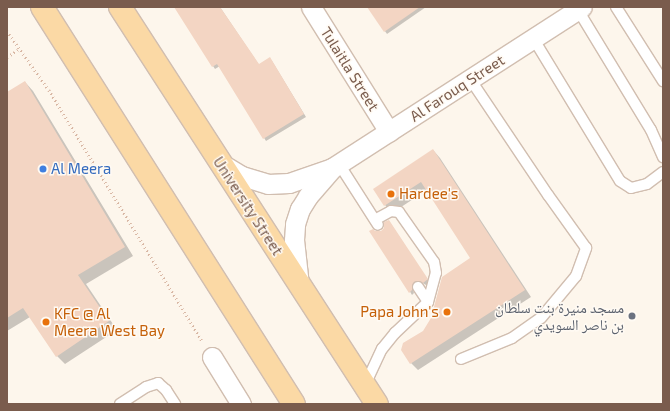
<!DOCTYPE html>
<html>
<head>
<meta charset="utf-8">
<style>
  body { margin:0 }
  #map { position:relative; width:670px; height:411px; overflow:hidden; background:#fdf6ec; font-family:"Exo 2","Noto Naskh Arabic",sans-serif }
  div>[style] { position:absolute }
  .shadow>* { inset:0; background:#0003 }
  .building>* { inset:0; background:#f3d5c3 }
  .path>* { height:2.5px; margin-top:-1.25px; transform-origin:0; background:repeating-linear-gradient(90deg,#d9b8a5 0 1px,transparent 0 4px) }
  .roads { filter:drop-shadow(1px 0 #d1beb0) drop-shadow(-1px 0 #d1beb0) drop-shadow(0 1px #d1beb0) drop-shadow(0 -1px #d1beb0) }
  .lane>* { height:10px; margin:-5px; padding:0 5px; transform-origin:5px; border-radius:5px; background:#fff }
  .street>* { height:19px; margin:-9.5px; padding:0 9.5px; transform-origin:9.5px; border-radius:9.5px; background:#fff }
  .primary>* { height:22px; margin:-11px; padding:0 11px; transform-origin:11px; border-radius:11px; background:#fbd9a5 }
  .dots>* { width:11px; height:11px; translate:-50% -50%; box-sizing:border-box; border:2px solid #fffaf3; border-radius:50% }
  span { translate:-50% -50%; white-space:nowrap; text-align:center; line-height:1.15; -webkit-text-stroke:3px #fffaf3; paint-order:stroke }
  .street-label { font-size:15px; color:#7a5c4d }
  .shop-label { font-size:15px; color:#366cbe }
  .left { translate:0 -50%; text-align:left }
  .food-label { font-size:15px; color:#c56008 }
  .right { translate:-100% -50%; text-align:right }
  .worship-label { font-size:15px; color:#5b616d }
  .frame { position:absolute; inset:0; border:8px solid #7a5c4d; pointer-events:none }
</style>
</head>
<body>
<div id="map">
  <div class="shadow">
    <div style="clip-path:polygon(175px 7px,220px 7px,259px 65px,270px 59px,272px 61px,306px 117px,266px 141px,220px 66px,215px 69px,213px 66px)"></div>
    <div style="clip-path:polygon(368px 7px,426px 7px,387px 34px)"></div>
    <div style="clip-path:polygon(25px 82px,33px 91px,133px 256px,86px 284px,117px 330px,65px 364px,57px 356px,30px 317px,7px 331px,7px 93px)"></div>
    <div style="clip-path:polygon(433px 150px,440px 158px,531px 297px,418px 370px,411px 363px,424px 332px,472px 258px,427px 190px,392px 213px,385px 205px)"></div>
    <div style="clip-path:polygon(389px 221px,429px 282px,426px 285px,421px 282px,416px 284px,413px 290px,414px 293px,412px 295px,375px 232px,382px 232px)"></div>
  </div>
  <div class="building">
    <div style="clip-path:polygon(174px 7px,220px 7px,259px 64px,270px 57px,304px 114px,263px 139px,217px 64px,212px 67px)"></div>
    <div style="clip-path:polygon(367px 7px,420px 7px,384px 32px)"></div>
    <div style="clip-path:polygon(25px 81px,125px 247px,78px 275px,109px 321px,56px 357px,23px 308px,7px 318px,7px 92px)"></div>
    <div style="clip-path:polygon(433px 149px,525px 290px,410px 364px,401px 350px,403px 343px,423px 331px,431px 318px,442px 277px,470px 258px,421px 182px,384px 206px,373px 189px)"></div>
    <div style="clip-path:polygon(389px 220px,428px 279px,423px 283px,418px 281px,414px 282px,412px 287px,412px 290px,409px 293px,369px 231px,373px 229px,375px 231px,381px 231px,384px 228px,384px 222px)"></div>
  </div>
  <div class="path">
    <div style="left:7px;top:31px;width:72px;rotate:54.6deg"></div>
    <div style="left:49px;top:90px;width:295px;rotate:58.6deg"></div>
    <div style="left:7px;top:57px;width:14px;rotate:-34deg"></div>
  </div>
  <div class="roads">
    <div class="lane">
      <div style="left:616px;top:7px;width:88px;rotate:57.6deg"></div>
      <div style="left:578px;top:10px;width:140px;rotate:58.7deg"></div>
      <div style="left:651px;top:130px;width:30px;rotate:66deg"></div>
      <div style="left:533px;top:38px;width:167px;rotate:58.7deg"></div>
      <div style="left:620px;top:181px;width:13px;rotate:32deg"></div>
      <div style="left:631px;top:188px;width:16px;rotate:-14deg"></div>
      <div style="left:647px;top:184px;width:20px;rotate:-37deg"></div>
      <div style="left:339px;top:164px;width:72px;rotate:57.4deg"></div>
      <div style="left:418px;top:287px;width:18px;rotate:56deg"></div>
      <div style="left:461px;top:359px;width:55px;rotate:-22.4deg"></div>
      <div style="left:512px;top:338px;width:35px;rotate:-35deg"></div>
      <div style="left:541px;top:318px;width:55px;rotate:-50.2deg"></div>
      <div style="left:576px;top:276px;width:30px;rotate:-70deg"></div>
      <div style="left:586px;top:248px;width:65px;rotate:-125.6deg"></div>
      <div style="left:548px;top:195px;width:140px;rotate:-123.9deg"></div>
      <div style="left:365px;top:385px;width:40px;rotate:-65deg"></div>
      <div style="left:382px;top:349px;width:21px;rotate:-51deg"></div>
      <div style="left:395px;top:333px;width:45px;rotate:-43.2deg"></div>
      <div style="left:428px;top:302px;width:30px;rotate:-75deg"></div>
      <div style="left:436px;top:273px;width:11px;rotate:-100deg"></div>
      <div style="left:434px;top:262px;width:61px;rotate:-125deg"></div>
      <div style="left:399px;top:212px;width:8px;rotate:-173deg"></div>
      <div style="left:391px;top:211px;width:18px;rotate:151deg"></div>
      <div style="left:120px;top:404px;width:31px;rotate:-33deg"></div>
      <div style="left:146px;top:387px;width:13px;rotate:-18deg"></div>
      <div style="left:158px;top:383px;width:11px;rotate:41deg"></div>
      <div style="left:166px;top:390px;width:17px;rotate:57deg"></div>
    </div>
    <div class="street">
      <div style="left:311px;top:7px;width:147px;rotate:58deg"></div>
      <div style="left:220px;top:163px;width:26px;rotate:31deg"></div>
      <div style="left:242px;top:176px;width:27px;rotate:17deg"></div>
      <div style="left:268px;top:184px;width:21px;rotate:-3deg"></div>
      <div style="left:289px;top:183px;width:46px;rotate:-19.2deg"></div>
      <div style="left:332px;top:168px;width:297px;rotate:-32.8deg"></div>
      <div style="left:299px;top:285px;width:45px;rotate:-96.3deg"></div>
      <div style="left:294px;top:240px;width:16px;rotate:-86deg"></div>
      <div style="left:295px;top:224px;width:16px;rotate:-72deg"></div>
      <div style="left:300px;top:209px;width:15px;rotate:-58deg"></div>
      <div style="left:308px;top:196px;width:37px;rotate:-49deg"></div>
      <div style="left:212px;top:357px;width:55px;rotate:58.3deg"></div>
    </div>
    <div class="primary">
      <div style="left:42px;top:7px;width:470px;rotate:57.6deg"></div>
      <div style="left:120px;top:7px;width:473px;rotate:57.1deg"></div>
    </div>
  </div>
  <div class="dots">
    <div style="left:43px;top:169px;background:#3f7fe0"></div>
    <div style="left:391px;top:194px;background:#e8710a"></div>
    <div style="left:447px;top:312px;background:#e8710a"></div>
    <div style="left:632px;top:316px;background:#6b7280"></div>
    <div style="left:46px;top:322px;background:#e8710a"></div>
  </div>
  <div class="street-label">
    <span style="left:350px;top:69px;rotate:58deg">Tulaitla Street</span>
    <span style="left:457px;top:88px;rotate:-33deg">Al Farouq Street</span>
    <span style="left:248px;top:206px;rotate:57deg">University Street</span>
  </div>
  <div class="shop-label">
    <span class="left" style="left:51px;top:169px">Al Meera</span>
  </div>
  <div class="food-label">
    <span class="left" style="left:399px;top:194px">Hardee's</span>
    <span class="right" style="left:439px;top:312px">Papa John's</span>
    <span class="left" style="left:54px;top:322px">KFC @ Al<br>Meera West Bay</span>
  </div>
  <div class="worship-label">
    <span class="right" style="left:624px;top:316px">مسجد منيرة بنت سلطان<br>بن ناصر السويدي</span>
  </div>
  <div class="frame"></div>
</div>
</body>
</html>
